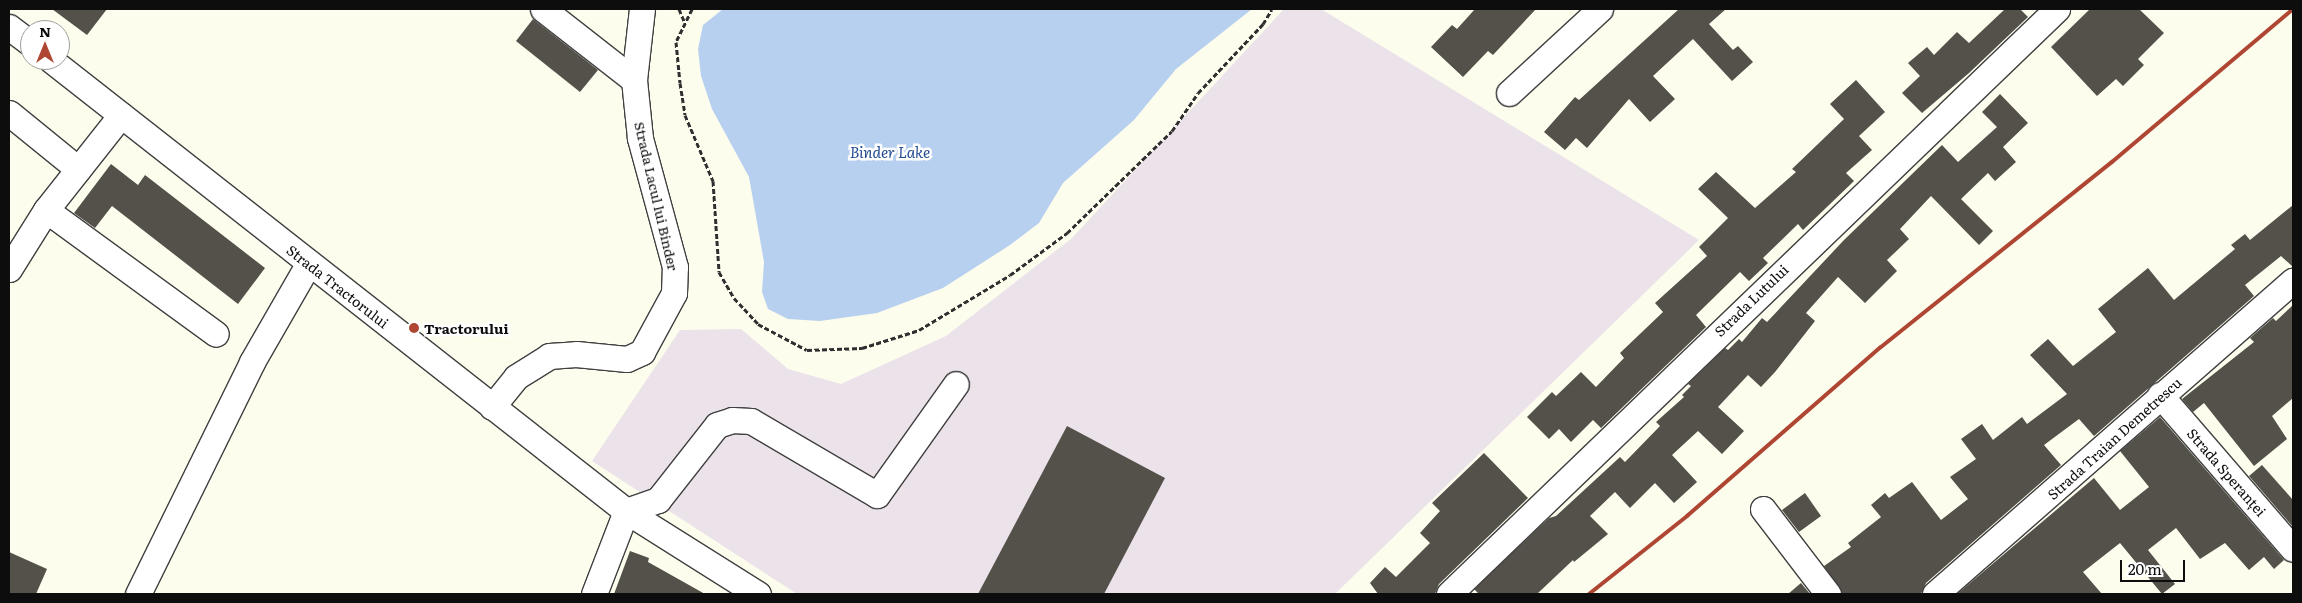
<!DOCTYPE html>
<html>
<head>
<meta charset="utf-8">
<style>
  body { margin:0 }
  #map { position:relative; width:2302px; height:603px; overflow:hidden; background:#fdfdee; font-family:Literata,serif }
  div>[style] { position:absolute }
  .industrial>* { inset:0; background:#ebe2ea }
  .water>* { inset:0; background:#b8d0ef }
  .building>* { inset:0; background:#54504a }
  .path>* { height:3px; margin-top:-1.5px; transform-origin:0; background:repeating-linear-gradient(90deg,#2f2f2f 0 5px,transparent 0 7.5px) }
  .roads { filter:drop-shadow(1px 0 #404040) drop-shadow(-1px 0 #404040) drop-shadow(0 1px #404040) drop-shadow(0 -1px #404040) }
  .minor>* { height:25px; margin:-12.5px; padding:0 12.5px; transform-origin:12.5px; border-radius:12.5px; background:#fff }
  .rail>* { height:4px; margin:-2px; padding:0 2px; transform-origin:2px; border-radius:2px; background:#ae4633 }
  .dots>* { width:14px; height:14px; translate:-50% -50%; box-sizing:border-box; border:2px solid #fff; border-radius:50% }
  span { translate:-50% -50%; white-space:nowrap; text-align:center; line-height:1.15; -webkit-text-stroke:5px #fff; paint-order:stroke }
  .street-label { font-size:14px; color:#0d0d0d }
  .poi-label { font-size:14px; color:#0d0d0d; font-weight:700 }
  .left { translate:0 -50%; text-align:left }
  .water-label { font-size:15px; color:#234c91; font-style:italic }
  .frame { position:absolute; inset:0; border:10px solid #0d0d0d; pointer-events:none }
  .north { position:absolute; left:20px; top:20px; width:50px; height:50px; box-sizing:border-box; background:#fff; border:1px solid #9e9e9e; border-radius:50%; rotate:0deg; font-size:14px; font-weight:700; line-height:20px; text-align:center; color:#0d0d0d }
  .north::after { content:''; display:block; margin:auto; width:18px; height:22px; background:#ae4633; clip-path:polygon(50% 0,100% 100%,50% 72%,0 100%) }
  .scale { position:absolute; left:2120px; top:560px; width:65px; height:22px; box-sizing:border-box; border:2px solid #0d0d0d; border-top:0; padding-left:6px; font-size:15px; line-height:18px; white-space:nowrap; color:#0d0d0d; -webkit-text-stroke:4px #fff; paint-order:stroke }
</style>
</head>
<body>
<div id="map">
  <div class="industrial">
    <div style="clip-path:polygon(1284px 9px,1321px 9px,1699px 240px,1335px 594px,797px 594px,592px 461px,680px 330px,741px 329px,788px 369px,841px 384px,946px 336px,1072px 238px)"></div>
  </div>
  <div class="water">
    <div style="clip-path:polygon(723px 9px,1252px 9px,1176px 69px,1134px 120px,1063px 183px,1039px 223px,1010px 245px,943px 288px,877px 313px,820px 321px,788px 319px,768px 309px,762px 292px,764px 262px,749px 177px,712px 109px,701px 76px,698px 49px,703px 25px)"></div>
  </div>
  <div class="building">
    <div style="clip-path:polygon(52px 9px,107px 9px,87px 35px)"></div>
    <div style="clip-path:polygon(1475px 9px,1536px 9px,1493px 55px,1488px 51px,1463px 77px,1431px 47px,1452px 25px,1457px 29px)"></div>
    <div style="clip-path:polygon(1679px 9px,1726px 9px,1709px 24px,1733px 50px,1738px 46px,1753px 62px,1732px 81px,1693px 39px,1653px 76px,1675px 99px,1650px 122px,1629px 99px,1587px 148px,1576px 138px,1565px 150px,1544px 132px,1575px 97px,1579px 100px)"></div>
    <div style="clip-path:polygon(2005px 9px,2020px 9px,2028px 17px,1969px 73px,1922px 113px,1902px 93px,1920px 76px,1908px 63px,1927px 47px,1934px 55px,1957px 32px,1969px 43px)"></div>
    <div style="clip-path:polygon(2090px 9px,2139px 9px,2164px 33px,2138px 59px,2144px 65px,2123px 86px,2116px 79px,2097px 96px,2051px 47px)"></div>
    <div style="clip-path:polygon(533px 19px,598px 70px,580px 92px,516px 41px)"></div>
    <div style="clip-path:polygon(1856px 80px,1885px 112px,1859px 136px,1872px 150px,1846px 173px,1854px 181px,1803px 230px,1798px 224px,1763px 258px,1768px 263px,1749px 281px,1740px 272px,1696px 315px,1706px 327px,1601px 428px,1593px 420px,1571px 442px,1559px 429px,1549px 439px,1527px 417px,1552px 392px,1556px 396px,1581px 372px,1596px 387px,1624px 358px,1620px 353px,1663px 312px,1655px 303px,1707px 256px,1699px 247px,1728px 218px,1698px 189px,1716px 172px,1755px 208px,1796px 172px,1792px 169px,1844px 119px,1830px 104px)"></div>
    <div style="clip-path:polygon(2000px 94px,2028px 123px,2003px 147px,2016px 162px,1995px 181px,1988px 173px,1961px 199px,1993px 231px,1979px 245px,1931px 196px,1900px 229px,1909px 239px,1887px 260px,1897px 271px,1865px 303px,1838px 277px,1806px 313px,1815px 321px,1775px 372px,1761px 387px,1748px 375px,1718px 407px,1744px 431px,1722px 454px,1698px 431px,1672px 455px,1697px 482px,1674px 503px,1655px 483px,1630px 508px,1615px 492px,1590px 516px,1608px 534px,1574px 562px,1573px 560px,1537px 594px,1479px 594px,1474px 589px,1549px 518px,1556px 516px,1620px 457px,1625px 462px,1660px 426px,1656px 422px,1684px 397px,1682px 395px,1691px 386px,1688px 384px,1725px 348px,1728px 350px,1739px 339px,1742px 342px,1762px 318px,1767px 322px,1844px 240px,1942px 145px,1958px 162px,1997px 127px,1982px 112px)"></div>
    <div style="clip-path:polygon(111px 164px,138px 185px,145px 175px,265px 268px,238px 304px,112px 206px,95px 228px,74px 213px)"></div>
    <div style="clip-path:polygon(2293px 205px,2293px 267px,2281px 256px,2245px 285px,2254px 296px,2094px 436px,2079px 419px,2044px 445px,2061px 465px,1926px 583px,1921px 594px,1842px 594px,1824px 566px,1851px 547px,1848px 543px,1881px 517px,1871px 505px,1885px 493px,1889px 498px,1912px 482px,1941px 520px,1968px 499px,1950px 477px,1976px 459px,1961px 439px,1982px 424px,1993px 440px,2022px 417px,2027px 424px,2067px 394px,2030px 355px,2048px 339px,2073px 366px,2116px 332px,2098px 309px,2148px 268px,2174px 300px,2235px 249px,2231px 245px,2245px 234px,2250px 240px)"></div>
    <div style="clip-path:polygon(2293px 305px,2293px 398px,2272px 416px,2287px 439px,2254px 466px,2204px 403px,2193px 412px,2182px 399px,2254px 342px,2250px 338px,2273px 318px,2276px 321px)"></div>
    <div style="clip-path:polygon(2160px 417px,2284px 560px,2274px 569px,2264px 557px,2249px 570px,2225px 543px,2200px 559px,2176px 528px,2148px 550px,2175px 584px,2162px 594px,2120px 543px,2083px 572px,2102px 594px,1957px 594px,2094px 478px,2120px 510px,2149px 487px,2120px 451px)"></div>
    <div style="clip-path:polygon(1067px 426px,1165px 478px,1104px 594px,978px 594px)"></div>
    <div style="clip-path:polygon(1484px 453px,1528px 498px,1439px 584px,1435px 594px,1378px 594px,1370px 583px,1385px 567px,1396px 577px,1430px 543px,1420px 533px,1440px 511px,1432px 503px)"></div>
    <div style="clip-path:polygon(2262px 465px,2293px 500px,2293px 527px,2249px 476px)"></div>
    <div style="clip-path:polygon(1805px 493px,1821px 516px,1799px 532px,1782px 510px)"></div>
    <div style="clip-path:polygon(630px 551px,649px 558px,648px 562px,705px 594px,614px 594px)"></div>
    <div style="clip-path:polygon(9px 552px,47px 569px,36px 594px,9px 594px)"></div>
    <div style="clip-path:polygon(1801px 583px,1810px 594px,1788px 594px)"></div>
  </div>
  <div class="path">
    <div style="left:679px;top:9px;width:13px;rotate:67deg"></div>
    <div style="left:692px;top:9px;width:37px;rotate:116deg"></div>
    <div style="left:676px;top:42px;width:41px;rotate:84.4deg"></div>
    <div style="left:680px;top:83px;width:32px;rotate:81deg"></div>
    <div style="left:685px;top:115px;width:72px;rotate:67deg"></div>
    <div style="left:713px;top:181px;width:91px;rotate:86.2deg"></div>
    <div style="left:719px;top:272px;width:30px;rotate:60deg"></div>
    <div style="left:734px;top:298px;width:35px;rotate:47deg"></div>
    <div style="left:758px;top:324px;width:55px;rotate:28deg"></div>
    <div style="left:807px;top:350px;width:55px;rotate:-2.1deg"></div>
    <div style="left:862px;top:348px;width:60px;rotate:-17.5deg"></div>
    <div style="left:919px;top:330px;width:106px;rotate:-31.1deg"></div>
    <div style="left:1010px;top:275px;width:71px;rotate:-36.4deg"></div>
    <div style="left:1067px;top:233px;width:146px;rotate:-44.2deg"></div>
    <div style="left:1172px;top:131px;width:46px;rotate:-55.6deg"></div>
    <div style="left:1198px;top:93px;width:95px;rotate:-46.7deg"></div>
    <div style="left:1263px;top:24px;width:17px;rotate:-59deg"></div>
  </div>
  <div class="roads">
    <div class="minor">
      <div style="left:543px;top:9px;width:115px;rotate:38deg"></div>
      <div style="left:9px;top:27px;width:26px;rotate:37deg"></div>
      <div style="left:51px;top:60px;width:731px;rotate:38.11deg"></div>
      <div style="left:626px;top:511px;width:156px;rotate:32.2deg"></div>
      <div style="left:1509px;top:93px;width:124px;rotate:-42.7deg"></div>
      <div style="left:9px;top:113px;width:89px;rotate:39.1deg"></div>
      <div style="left:46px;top:210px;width:210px;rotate:36.1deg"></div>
      <div style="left:9px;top:269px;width:70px;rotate:-57.9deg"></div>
      <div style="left:46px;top:210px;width:121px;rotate:-51.7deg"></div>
      <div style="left:2160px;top:395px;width:203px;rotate:49.2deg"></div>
      <div style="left:492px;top:407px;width:38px;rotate:-51deg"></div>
      <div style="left:516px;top:377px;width:39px;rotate:-32deg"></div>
      <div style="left:549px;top:356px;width:27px;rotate:-4deg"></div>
      <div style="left:576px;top:354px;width:51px;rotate:5.6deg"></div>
      <div style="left:627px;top:359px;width:17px;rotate:-25deg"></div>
      <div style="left:642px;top:352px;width:67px;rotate:-61.5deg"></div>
      <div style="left:674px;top:293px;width:26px;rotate:-88deg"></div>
      <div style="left:675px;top:267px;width:134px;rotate:-105.2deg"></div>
      <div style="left:640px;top:138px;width:58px;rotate:-95.9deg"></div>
      <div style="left:634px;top:80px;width:71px;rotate:-83.6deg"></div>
      <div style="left:1763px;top:509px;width:107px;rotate:52.6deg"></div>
      <div style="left:626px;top:511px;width:34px;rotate:-19deg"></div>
      <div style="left:658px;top:500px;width:95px;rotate:-51.8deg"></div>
      <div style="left:717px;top:425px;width:16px;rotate:-18deg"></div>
      <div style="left:732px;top:420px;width:19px;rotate:3deg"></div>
      <div style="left:751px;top:421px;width:146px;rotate:30.4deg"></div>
      <div style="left:877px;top:495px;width:136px;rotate:-54.6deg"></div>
      <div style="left:138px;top:594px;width:258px;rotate:-63.8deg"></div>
      <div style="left:252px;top:362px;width:114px;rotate:-60.1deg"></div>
      <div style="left:594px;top:594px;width:89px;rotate:-68.9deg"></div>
      <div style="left:1449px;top:594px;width:844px;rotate:-43.9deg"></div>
      <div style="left:1935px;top:594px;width:476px;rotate:-41.2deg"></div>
    </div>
  </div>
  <div class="rail">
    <div style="left:1589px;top:594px;width:125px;rotate:-38.5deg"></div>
    <div style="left:1687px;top:516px;width:257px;rotate:-41.1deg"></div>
    <div style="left:1881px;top:347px;width:296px;rotate:-38.7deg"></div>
    <div style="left:2112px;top:162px;width:237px;rotate:-40.2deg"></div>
  </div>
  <div class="dots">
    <div style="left:414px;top:328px;background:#ae4633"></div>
  </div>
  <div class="street-label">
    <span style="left:657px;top:196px;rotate:77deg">Strada Lacul lui Binder</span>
    <span style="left:338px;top:286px;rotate:38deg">Strada Tractorului</span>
    <span style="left:1751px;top:300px;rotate:-44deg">Strada Lutului</span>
    <span style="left:2114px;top:438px;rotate:-42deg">Strada Traian Demetrescu</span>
    <span style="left:2227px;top:472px;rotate:49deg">Strada Speranței</span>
  </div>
  <div class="poi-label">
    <span class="left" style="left:424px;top:328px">Tractorului</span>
  </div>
  <div class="water-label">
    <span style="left:890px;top:152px">Binder Lake</span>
  </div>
  <div class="frame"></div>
  <div class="north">N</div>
  <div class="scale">20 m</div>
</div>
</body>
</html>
